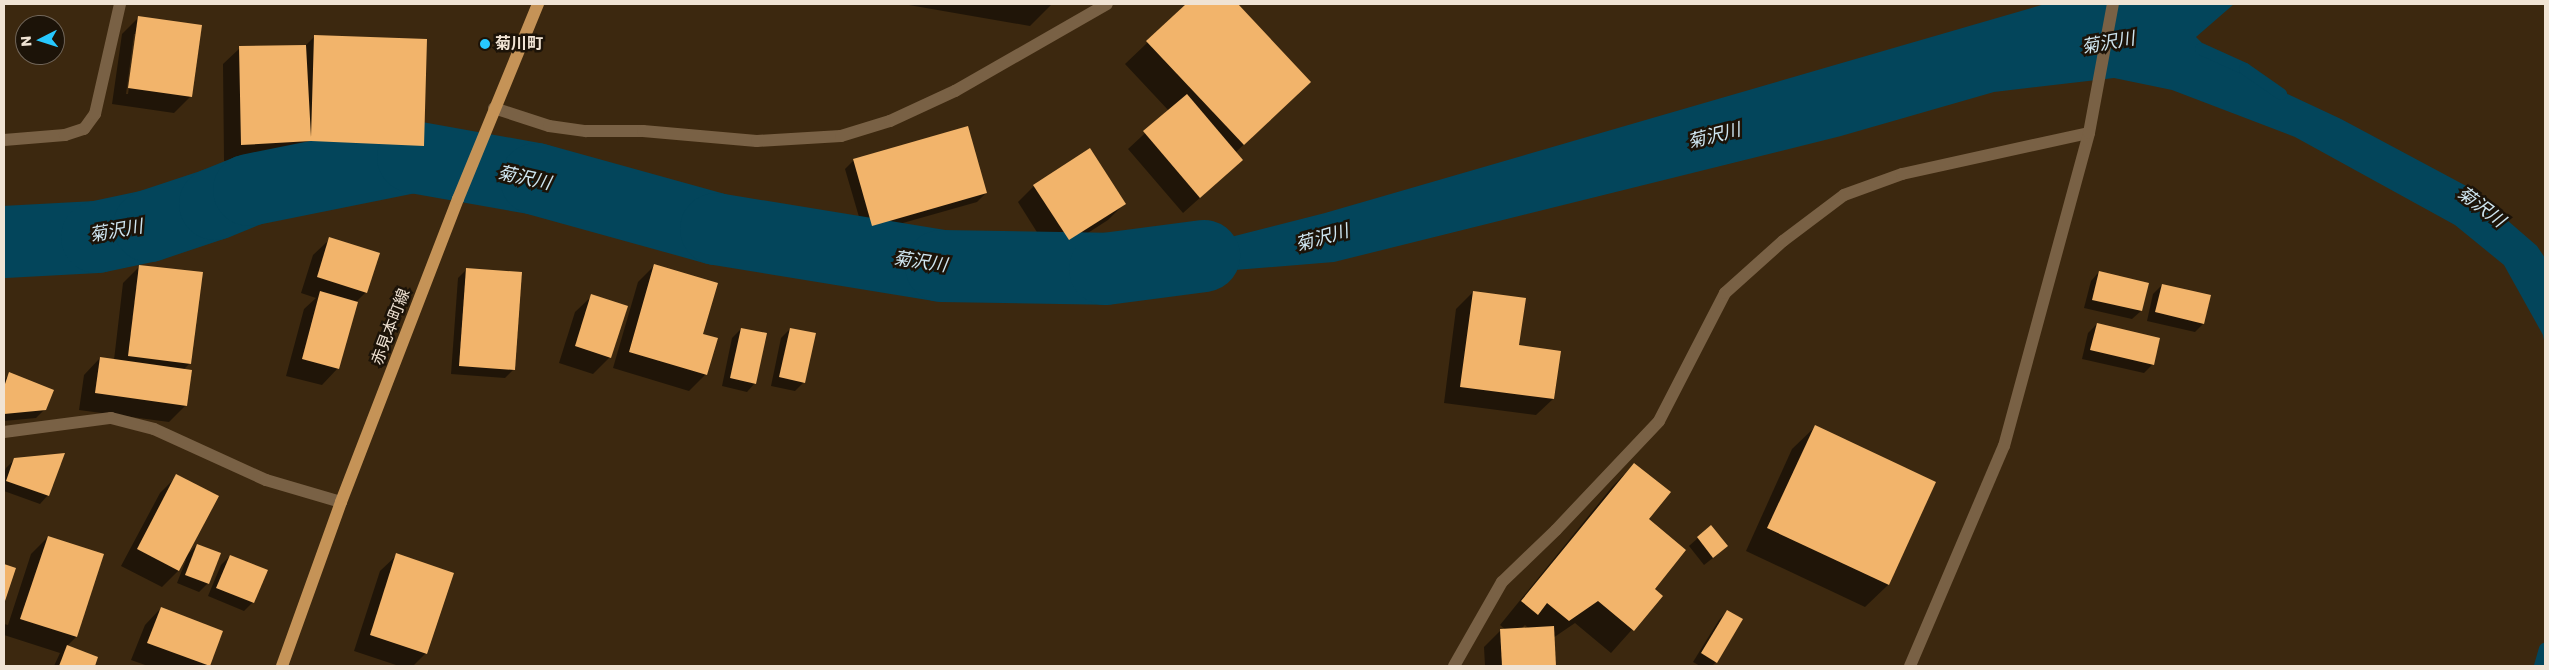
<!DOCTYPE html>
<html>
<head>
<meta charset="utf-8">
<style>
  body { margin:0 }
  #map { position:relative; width:2549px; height:670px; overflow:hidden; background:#3c280f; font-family:Poppins,"Noto Sans JP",sans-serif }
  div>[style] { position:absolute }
  .water>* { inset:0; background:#03455b }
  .shadow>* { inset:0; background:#0007 }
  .stream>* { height:12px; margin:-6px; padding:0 6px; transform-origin:6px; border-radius:6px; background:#03455b }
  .river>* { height:72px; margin:-36px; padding:0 36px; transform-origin:36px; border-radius:36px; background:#03455b }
  .building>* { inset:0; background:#f2b46b }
  .minor>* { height:12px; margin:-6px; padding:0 6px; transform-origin:6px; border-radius:6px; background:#796145 }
  .major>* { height:12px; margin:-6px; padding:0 6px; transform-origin:6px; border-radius:6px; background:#c59357 }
  .dots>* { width:14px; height:14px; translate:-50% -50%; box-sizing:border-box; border:2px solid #1c1308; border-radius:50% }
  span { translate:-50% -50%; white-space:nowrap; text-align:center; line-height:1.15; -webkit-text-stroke:5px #1c1308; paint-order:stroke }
  .poi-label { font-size:16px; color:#f0e3d4; font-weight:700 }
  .left { translate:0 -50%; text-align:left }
  .street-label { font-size:16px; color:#f0e3d4 }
  .water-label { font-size:18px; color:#cfe6f1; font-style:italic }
  .frame { position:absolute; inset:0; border:5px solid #f0e3d4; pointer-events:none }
  .north { position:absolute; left:15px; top:15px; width:50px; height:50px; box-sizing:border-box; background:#1c1308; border:1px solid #71665a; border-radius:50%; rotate:265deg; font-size:14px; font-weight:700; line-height:20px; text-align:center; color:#f0e3d4 }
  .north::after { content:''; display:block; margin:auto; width:18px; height:22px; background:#27c8fe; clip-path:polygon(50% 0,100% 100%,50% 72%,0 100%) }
</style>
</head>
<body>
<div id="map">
  <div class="water">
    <div style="clip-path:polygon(2045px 4px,2234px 4px,2196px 37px,2223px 64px,2341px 119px,2470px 188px,2537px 246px,2545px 258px,2545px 345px,2543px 335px,2504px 265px,2455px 225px,2295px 137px,2172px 90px,2114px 78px,1994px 92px,1841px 136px,1334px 262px,1198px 273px,1105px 269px,1325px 213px)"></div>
  </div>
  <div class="shadow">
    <div style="clip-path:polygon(903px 4px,1052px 4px,1030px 26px)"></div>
    <div style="clip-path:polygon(1188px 4px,1236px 4px,1309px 82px,1235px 153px,1242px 160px,1183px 213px,1128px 149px,1169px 111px,1125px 64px)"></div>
    <div style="clip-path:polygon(evenodd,139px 17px,190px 97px,174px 113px,112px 104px,122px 34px,139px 17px,134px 34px,137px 34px,128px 94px,126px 94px,134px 34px)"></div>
    <div style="clip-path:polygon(315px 36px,422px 145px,400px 168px,289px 163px,289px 157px,224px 161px,223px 64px,240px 48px,304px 47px)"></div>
    <div style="clip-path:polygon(854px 160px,986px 193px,977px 202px,864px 234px,845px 169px)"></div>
    <div style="clip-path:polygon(1034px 186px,1124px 204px,1108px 220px,1052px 256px,1018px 202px)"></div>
    <div style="clip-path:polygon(330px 239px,366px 292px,357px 301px,338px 368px,322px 385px,286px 376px,304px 309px,316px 298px,301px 293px,313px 255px)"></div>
    <div style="clip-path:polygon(140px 266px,190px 363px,183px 370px,186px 405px,169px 422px,79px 410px,84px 375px,100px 358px,114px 360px,123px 283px)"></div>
    <div style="clip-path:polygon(654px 266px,702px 335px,706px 374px,689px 391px,613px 368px,638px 282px)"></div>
    <div style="clip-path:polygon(467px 269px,513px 370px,505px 378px,451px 374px,458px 278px)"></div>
    <div style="clip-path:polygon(2099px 272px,2141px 311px,2132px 319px,2084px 308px,2091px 281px)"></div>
    <div style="clip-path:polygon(2162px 285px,2203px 324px,2195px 332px,2147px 321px,2153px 294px)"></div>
    <div style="clip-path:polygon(1473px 292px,1518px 346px,1559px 352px,1553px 399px,1536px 415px,1444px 403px,1456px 309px)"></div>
    <div style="clip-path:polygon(592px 296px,610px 357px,593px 374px,559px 363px,575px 312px)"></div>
    <div style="clip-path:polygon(2097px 324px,2153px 364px,2144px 373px,2082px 359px,2088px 333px)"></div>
    <div style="clip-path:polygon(741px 329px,755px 383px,747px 392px,722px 386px,732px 338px)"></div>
    <div style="clip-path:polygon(790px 329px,814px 334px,803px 383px,795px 391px,771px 386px,781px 338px)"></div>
    <div style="clip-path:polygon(10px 374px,45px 409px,36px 418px,4px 421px,4px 380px)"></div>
    <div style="clip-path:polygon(1815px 427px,1935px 482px,1888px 585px,1865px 607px,1746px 551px,1792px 449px)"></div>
    <div style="clip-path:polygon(15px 459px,48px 495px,40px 504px,4px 491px,4px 474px,6px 468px)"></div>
    <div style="clip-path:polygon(evenodd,1634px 464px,1647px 519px,1654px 589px,1662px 596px,1611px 653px,1575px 623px,1553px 638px,1555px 666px,1485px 666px,1484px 647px,1501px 630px,1506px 630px,1500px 625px,1612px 487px,1634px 464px,1525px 625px,1529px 629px,1521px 629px,1525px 625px)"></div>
    <div style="clip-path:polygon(177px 476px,187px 555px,197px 545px,208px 583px,199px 592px,177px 583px,186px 560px,184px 559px,178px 571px,162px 587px,121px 566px,160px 493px)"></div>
    <div style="clip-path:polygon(48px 537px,76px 637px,67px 646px,97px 658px,93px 666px,54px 666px,60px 653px,4px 635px,4px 638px,4px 624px,8px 625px,31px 554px)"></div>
    <div style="clip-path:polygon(1698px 538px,1718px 554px,1704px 565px,1689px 546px)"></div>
    <div style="clip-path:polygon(397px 555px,426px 653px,413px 666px,399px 666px,354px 651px,380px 571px)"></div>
    <div style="clip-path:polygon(230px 556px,253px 602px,244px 611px,208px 596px,221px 565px)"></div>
    <div style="clip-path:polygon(161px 608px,222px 632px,209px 666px,148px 666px,131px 660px,145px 625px)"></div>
    <div style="clip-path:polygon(1727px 611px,1716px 662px,1712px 666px,1700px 666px,1693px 662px,1719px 620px)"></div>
  </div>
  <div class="stream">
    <div style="left:2201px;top:49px;width:48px;rotate:24.4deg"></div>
    <div style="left:2245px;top:69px;width:44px;rotate:34.8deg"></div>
    <div style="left:2540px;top:666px;width:18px;rotate:-74deg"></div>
  </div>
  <div class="river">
    <div style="left:4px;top:242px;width:93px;rotate:-3.1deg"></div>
    <div style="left:97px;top:237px;width:53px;rotate:-11.9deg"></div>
    <div style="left:149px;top:226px;width:70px;rotate:-18.4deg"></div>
    <div style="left:215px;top:204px;width:37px;rotate:-22deg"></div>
    <div style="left:249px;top:190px;width:167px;rotate:-11.4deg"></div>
    <div style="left:413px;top:157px;width:125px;rotate:10.1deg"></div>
    <div style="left:536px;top:179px;width:187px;rotate:15.5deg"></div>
    <div style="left:716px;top:229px;width:228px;rotate:9.3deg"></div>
    <div style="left:941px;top:266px;width:164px;rotate:1deg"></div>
    <div style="left:1105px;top:269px;width:100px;rotate:-7.5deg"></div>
  </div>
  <div class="building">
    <div style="clip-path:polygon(1186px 4px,1238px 4px,1311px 82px,1244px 145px,1146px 41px)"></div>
    <div style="clip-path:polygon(138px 16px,202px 25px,192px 97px,128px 88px)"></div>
    <div style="clip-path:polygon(314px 35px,427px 39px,424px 146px,311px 141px,241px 145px,239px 46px,306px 45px,311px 137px)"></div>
    <div style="clip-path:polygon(1187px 94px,1243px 160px,1200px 198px,1143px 131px)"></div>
    <div style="clip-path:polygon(968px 126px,987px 193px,872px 226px,853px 159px)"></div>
    <div style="clip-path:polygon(1090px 148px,1126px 204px,1069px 240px,1033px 185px)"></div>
    <div style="clip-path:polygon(329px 237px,380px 253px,367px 293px,317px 277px)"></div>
    <div style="clip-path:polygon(654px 264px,718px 283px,703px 334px,718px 338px,707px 375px,629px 352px)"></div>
    <div style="clip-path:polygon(139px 265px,203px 272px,191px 364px,128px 356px)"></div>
    <div style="clip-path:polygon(466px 268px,522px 272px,515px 370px,459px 366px)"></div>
    <div style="clip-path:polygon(2099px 271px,2149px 283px,2142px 311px,2092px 300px)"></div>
    <div style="clip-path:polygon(2162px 284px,2211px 295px,2204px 324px,2155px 312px)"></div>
    <div style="clip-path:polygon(320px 291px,358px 302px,339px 369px,302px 359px)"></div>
    <div style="clip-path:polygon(1473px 291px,1526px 298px,1519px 345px,1561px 351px,1554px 399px,1460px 387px)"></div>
    <div style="clip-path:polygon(591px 294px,628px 306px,611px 358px,575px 346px)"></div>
    <div style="clip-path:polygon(2097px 323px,2160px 338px,2154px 365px,2090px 350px)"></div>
    <div style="clip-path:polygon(741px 328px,767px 333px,756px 384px,730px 378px)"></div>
    <div style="clip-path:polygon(790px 328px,816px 333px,805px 383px,779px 377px)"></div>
    <div style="clip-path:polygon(100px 357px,192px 370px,187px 406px,95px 393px)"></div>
    <div style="clip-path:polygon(9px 372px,54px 390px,46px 410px,4px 414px,4px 387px)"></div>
    <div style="clip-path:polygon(1815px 425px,1936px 482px,1889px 585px,1767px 528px)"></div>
    <div style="clip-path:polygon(65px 453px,49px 496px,6px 481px,14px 458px)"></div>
    <div style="clip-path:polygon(1634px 463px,1671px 492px,1649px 519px,1686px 550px,1655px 589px,1663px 596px,1634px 631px,1598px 601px,1569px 621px,1547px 603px,1538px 615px,1521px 601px)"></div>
    <div style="clip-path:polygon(176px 474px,219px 496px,179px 571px,137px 549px)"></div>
    <div style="clip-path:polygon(1711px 525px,1728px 546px,1713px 558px,1697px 537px)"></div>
    <div style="clip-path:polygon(48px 536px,104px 554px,77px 637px,20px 619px)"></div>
    <div style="clip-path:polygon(197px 544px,221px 553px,209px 584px,185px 575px)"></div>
    <div style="clip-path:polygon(396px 553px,454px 573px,427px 654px,370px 635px)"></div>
    <div style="clip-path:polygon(230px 555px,268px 570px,254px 603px,216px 588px)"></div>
    <div style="clip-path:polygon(4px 564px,16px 568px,4px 604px)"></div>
    <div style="clip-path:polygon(161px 607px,223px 631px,210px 666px,147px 643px)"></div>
    <div style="clip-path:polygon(1727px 610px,1743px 619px,1717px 663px,1701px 653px)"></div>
    <div style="clip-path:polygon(1554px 626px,1556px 666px,1502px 666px,1500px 629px)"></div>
    <div style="clip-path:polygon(67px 645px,98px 657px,95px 666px,59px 666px)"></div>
  </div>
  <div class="minor">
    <div style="left:494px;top:108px;width:58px;rotate:18.1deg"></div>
    <div style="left:549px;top:126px;width:37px;rotate:8deg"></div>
    <div style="left:586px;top:131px;width:57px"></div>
    <div style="left:643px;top:131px;width:114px;rotate:5deg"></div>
    <div style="left:757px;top:141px;width:84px;rotate:-3.4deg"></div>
    <div style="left:841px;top:136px;width:51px;rotate:-17deg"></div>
    <div style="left:890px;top:121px;width:72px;rotate:-24.8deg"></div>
    <div style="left:955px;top:91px;width:175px;rotate:-29.8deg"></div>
    <div style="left:4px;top:140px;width:61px;rotate:-4.7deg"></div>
    <div style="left:65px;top:135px;width:20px;rotate:-18deg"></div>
    <div style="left:84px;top:129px;width:19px;rotate:-54deg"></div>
    <div style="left:95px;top:114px;width:113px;rotate:-77.2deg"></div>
    <div style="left:4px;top:432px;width:108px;rotate:-7.5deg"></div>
    <div style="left:111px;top:418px;width:44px;rotate:14.3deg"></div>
    <div style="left:154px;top:429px;width:123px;rotate:24.5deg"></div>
    <div style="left:266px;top:480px;width:78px;rotate:16.3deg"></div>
    <div style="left:1454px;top:666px;width:97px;rotate:-60.3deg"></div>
    <div style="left:1502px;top:582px;width:75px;rotate:-43.9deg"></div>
    <div style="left:1556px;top:530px;width:150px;rotate:-46.6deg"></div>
    <div style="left:1659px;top:421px;width:144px;rotate:-62.7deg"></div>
    <div style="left:1725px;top:293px;width:78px;rotate:-41.9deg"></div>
    <div style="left:1783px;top:241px;width:76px;rotate:-37deg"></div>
    <div style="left:1844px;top:195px;width:62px;rotate:-19.9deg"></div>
    <div style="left:1902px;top:174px;width:191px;rotate:-12.4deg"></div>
    <div style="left:1910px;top:666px;width:239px;rotate:-66.9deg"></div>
    <div style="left:2004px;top:446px;width:324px;rotate:-74.8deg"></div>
    <div style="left:2089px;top:133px;width:131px;rotate:-79.5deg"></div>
  </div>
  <div class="major">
    <div style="left:282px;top:666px;width:174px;rotate:-70.2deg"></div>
    <div style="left:341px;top:502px;width:325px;rotate:-68.9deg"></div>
    <div style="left:458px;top:199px;width:211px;rotate:-67.7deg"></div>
  </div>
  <div class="dots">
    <div style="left:485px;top:44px;background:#27c8fe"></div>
  </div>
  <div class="poi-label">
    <span class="left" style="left:495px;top:44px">菊川町</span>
  </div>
  <div class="street-label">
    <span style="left:391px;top:327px;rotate:-69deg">赤見本町線</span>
  </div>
  <div class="water-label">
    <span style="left:2108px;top:43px;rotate:-10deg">菊沢川</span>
    <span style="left:1714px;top:136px;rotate:-14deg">菊沢川</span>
    <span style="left:524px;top:178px;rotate:12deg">菊沢川</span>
    <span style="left:2481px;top:207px;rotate:37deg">菊沢川</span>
    <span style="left:116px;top:231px;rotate:-10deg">菊沢川</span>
    <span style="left:1322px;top:238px;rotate:-16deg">菊沢川</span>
    <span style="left:920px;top:262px;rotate:8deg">菊沢川</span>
  </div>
  <div class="frame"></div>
  <div class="north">N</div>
</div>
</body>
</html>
